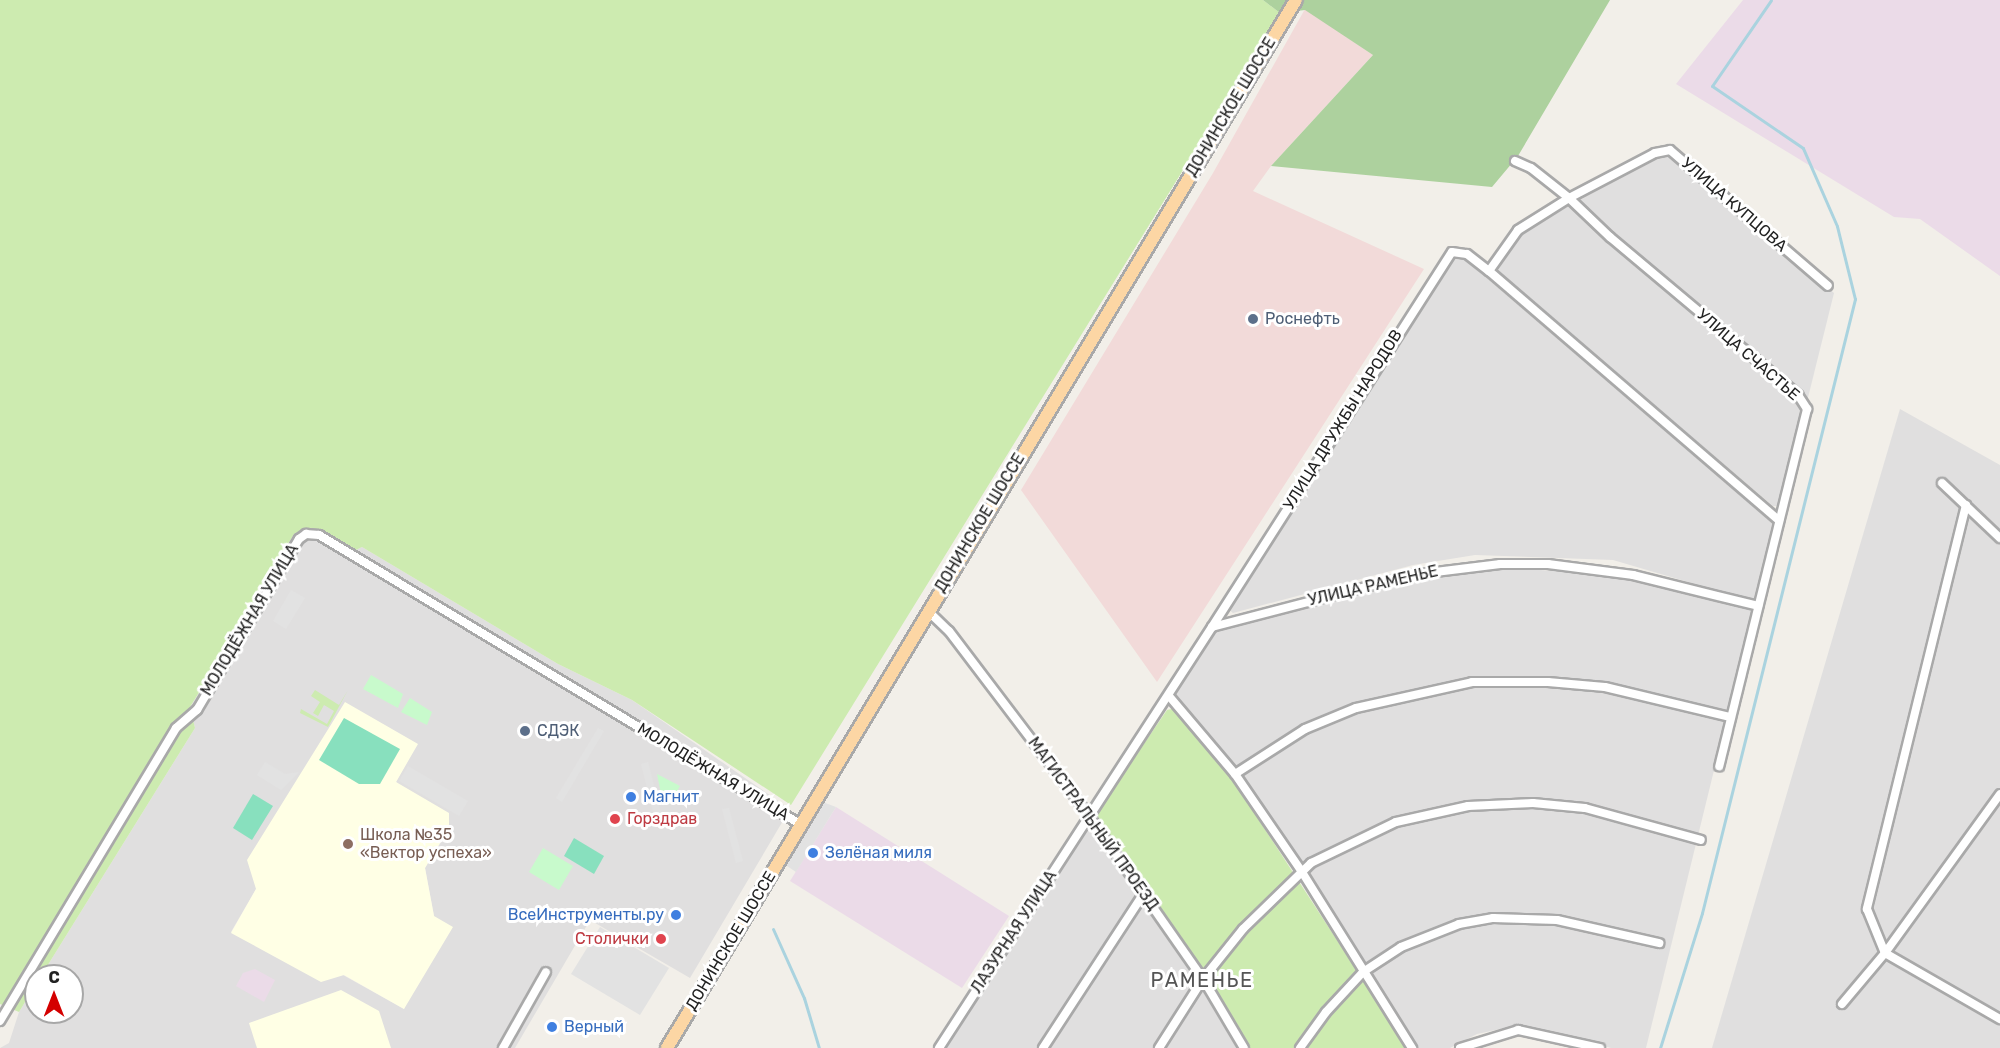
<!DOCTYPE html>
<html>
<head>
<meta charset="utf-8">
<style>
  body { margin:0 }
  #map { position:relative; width:2000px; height:1048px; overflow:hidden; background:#f2efe9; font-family:Rubik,sans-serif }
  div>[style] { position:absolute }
  .residential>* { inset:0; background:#e0dfdf }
  .commercial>* { inset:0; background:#f2dad9 }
  .industrial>* { inset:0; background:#ebdbe8 }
  .education>* { inset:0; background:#ffffe5 }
  .grass>* { inset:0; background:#cdebb0 }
  .forest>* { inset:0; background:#add19e }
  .park>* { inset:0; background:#c8facc }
  .pitch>* { inset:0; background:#88e0be }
  .parking>* { inset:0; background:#e2e2e2 }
  .stream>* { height:3px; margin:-1.5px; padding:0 1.5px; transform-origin:1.5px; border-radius:1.5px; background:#aad3df }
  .roads { filter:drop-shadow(2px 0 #a9a9a9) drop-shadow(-2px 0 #a9a9a9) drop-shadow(0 2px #a9a9a9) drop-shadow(0 -2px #a9a9a9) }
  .street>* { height:8px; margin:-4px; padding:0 4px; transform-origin:4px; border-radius:4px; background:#fff }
  .primary>* { height:12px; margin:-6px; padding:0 6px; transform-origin:6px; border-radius:6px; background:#fcd6a4 }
  .dots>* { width:16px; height:16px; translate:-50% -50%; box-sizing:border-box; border:3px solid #fff; border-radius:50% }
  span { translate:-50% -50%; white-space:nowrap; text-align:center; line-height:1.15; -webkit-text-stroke:6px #fff; paint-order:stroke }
  .street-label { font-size:16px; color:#222 }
  .service-label { font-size:16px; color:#4e5e75 }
  .left { translate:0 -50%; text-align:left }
  .shop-label { font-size:16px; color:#366cbe }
  .right { translate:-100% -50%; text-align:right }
  .health-label { font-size:16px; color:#be3a42 }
  .education-label { font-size:16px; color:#785e54 }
  .quarter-label { font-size:20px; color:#555; letter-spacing:1.5px }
  .north { position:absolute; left:24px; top:964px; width:60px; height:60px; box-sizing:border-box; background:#fff; border:2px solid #a7a7a7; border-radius:50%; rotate:0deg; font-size:16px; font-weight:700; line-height:24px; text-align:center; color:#222 }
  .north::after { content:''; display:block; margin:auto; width:21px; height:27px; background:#d40000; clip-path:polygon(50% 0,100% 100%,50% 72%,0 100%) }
</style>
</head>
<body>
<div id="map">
  <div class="residential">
    <div style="clip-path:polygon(1667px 151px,1834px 293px,1781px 506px,1773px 506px,1497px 272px,1519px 234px)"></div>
    <div style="clip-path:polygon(1462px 257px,1776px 524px,1756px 602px,1613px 560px,1475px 555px,1413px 565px,1233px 613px,1228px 609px,1446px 262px)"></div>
    <div style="clip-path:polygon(1900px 409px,2000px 465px,2000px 1048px,1712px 1048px)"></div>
    <div style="clip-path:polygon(evenodd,306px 528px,316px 529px,354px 551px,362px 547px,558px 664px,632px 700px,790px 809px,690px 978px,590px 920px,515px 1048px,0 1048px,9px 1043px,19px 1012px,36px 984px,36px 1012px,72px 1012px,72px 976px,41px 976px,195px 728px,190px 707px,232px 639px,234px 629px,239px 627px,294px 534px,306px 528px,345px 703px,417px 744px,396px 782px,449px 829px,425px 868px,434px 916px,404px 1009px,343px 975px,231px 932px,256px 889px,345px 703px)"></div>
    <div style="clip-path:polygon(1502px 567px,1632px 577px,1754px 607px,1646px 1048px,1611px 1048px,1535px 1028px,1505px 1028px,1477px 1034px,1450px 1048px,1418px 1048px,1235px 774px,1173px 697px,1215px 630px,1416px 576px)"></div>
    <div style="clip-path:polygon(1087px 827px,1200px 980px,1242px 1048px,936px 1048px)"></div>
  </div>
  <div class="commercial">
    <div style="clip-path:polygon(1305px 9px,1373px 55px,1271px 166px,1253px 191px,1424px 269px,1157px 682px,1021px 490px,1213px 173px)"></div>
  </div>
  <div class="industrial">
    <div style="clip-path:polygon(1743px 0,2000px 0,2000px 276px,1920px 219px,1894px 217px,1676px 84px)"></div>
    <div style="clip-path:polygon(836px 807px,1009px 916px,962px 988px,790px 881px)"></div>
    <div style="clip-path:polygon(255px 969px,275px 980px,264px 1002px,236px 986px,243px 973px)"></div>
  </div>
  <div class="education">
    <div style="clip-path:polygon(345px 702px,418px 744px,396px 782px,449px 813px,449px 828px,425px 868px,434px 916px,453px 927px,404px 1009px,344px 975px,321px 982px,231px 933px,256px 889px,247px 860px)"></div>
    <div style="clip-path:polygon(341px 990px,379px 1011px,391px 1048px,257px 1048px,249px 1023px)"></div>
  </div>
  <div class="grass">
    <div style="clip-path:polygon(0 0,1263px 0,1280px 13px,791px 805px,632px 700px,558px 664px,362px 547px,354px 551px,316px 529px,306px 528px,294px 534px,239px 627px,234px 629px,232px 639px,190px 707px,195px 728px,41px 976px,36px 976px,36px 984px,19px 1012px,0 1004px)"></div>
    <div style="clip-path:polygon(315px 690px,339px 705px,348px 690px,328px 727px,300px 713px,301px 709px,327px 724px,334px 711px,324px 705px,318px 716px,313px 713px,320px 702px,311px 696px)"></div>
    <div style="clip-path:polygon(1176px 708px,1229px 774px,1407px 1048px,1250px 1048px,1096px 814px,1167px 710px)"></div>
  </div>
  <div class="forest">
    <div style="clip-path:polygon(1263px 0,1610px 0,1518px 156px,1492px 187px,1271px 166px,1373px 55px,1305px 10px,1280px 13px)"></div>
  </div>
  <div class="park">
    <div style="clip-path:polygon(371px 675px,403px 694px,398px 708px,363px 689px)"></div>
    <div style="clip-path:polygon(410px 698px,432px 712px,427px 725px,401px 712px)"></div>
    <div style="clip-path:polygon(657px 774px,680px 786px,670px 804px,662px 799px)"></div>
    <div style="clip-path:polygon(543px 848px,573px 866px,559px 890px,529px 872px)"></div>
  </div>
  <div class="pitch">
    <div style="clip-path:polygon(344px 718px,400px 749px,380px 784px,359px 784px,319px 760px)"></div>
    <div style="clip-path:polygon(253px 794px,273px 806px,252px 840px,233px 828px)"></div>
    <div style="clip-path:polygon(574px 838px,604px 856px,594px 874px,564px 856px)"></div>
  </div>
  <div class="parking">
    <div style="clip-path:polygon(291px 590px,305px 598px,286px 629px,273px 621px)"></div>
    <div style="clip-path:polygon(598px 728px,604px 731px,562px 802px,556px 798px)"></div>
    <div style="clip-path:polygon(265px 762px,285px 774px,299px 772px,281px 790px,257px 775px)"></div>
    <div style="clip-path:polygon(648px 762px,664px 825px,657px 827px,641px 764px)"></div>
    <div style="clip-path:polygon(408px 766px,468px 801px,459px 816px,399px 781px)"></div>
    <div style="clip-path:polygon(820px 801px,836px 807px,796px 872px,784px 864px)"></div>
    <div style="clip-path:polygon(729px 808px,743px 861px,736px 863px,722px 809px)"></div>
    <div style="clip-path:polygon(600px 927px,669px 968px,640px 1015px,571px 974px)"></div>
  </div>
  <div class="stream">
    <div style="left:773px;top:929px;width:76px;rotate:65.8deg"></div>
    <div style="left:804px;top:998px;width:52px;rotate:73.3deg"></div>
    <div style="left:1660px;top:1048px;width:141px;rotate:-72.7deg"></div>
    <div style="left:1702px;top:913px;width:633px;rotate:-76.01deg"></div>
    <div style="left:1855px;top:299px;width:75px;rotate:-103.9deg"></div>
    <div style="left:1837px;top:226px;width:85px;rotate:-113.6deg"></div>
    <div style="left:1803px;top:148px;width:110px;rotate:-145.7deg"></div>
    <div style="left:1712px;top:86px;width:104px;rotate:-55.5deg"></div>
  </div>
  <div class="roads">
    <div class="street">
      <div style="left:1515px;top:161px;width:17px;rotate:24deg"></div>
      <div style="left:1531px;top:168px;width:48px;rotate:38.3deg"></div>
      <div style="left:1569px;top:198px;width:57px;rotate:43.6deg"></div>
      <div style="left:1610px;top:237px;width:246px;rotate:40deg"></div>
      <div style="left:1798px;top:395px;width:17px;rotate:57deg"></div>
      <div style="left:1807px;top:409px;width:368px;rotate:103.8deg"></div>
      <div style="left:1489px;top:271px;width:382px;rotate:40.7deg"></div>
      <div style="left:1942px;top:483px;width:80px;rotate:43.5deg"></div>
      <div style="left:1966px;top:505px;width:416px;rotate:103.8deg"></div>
      <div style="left:1867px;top:909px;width:48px;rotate:67.8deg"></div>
      <div style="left:1885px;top:953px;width:133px;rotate:29.9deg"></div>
      <div style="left:928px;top:611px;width:29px;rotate:44deg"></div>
      <div style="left:949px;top:631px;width:233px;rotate:52.8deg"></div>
      <div style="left:1090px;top:817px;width:198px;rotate:55.1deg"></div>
      <div style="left:1203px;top:979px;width:80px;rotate:59.3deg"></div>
      <div style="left:1212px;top:627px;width:445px;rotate:-57.4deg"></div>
      <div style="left:1452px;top:252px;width:15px;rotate:8deg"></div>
      <div style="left:1467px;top:254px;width:28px;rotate:38deg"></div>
      <div style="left:1489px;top:271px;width:50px;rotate:-54.7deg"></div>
      <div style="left:1518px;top:230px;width:60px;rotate:-32.1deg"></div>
      <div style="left:1569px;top:198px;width:97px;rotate:-27.6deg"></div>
      <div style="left:1655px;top:153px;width:15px;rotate:-11deg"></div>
      <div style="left:1670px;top:150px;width:208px;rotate:40.7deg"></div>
      <div style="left:1169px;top:696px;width:102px;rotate:49.8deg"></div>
      <div style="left:1235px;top:774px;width:119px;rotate:55.6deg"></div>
      <div style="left:1302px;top:872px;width:208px;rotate:58deg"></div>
      <div style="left:1235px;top:774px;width:83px;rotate:-32.7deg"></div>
      <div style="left:1305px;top:729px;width:55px;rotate:-22.4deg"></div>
      <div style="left:1356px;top:708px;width:119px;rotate:-12.6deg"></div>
      <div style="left:1472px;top:682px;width:76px"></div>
      <div style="left:1548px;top:682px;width:57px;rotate:5deg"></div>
      <div style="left:1605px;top:687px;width:129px;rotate:13.5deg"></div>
      <div style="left:1842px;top:1004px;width:67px;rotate:-49.9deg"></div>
      <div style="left:1885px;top:953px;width:196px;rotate:-54.1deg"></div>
      <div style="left:0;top:1021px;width:342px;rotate:-59deg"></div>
      <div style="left:176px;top:728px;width:28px;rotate:-41deg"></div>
      <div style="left:197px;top:710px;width:199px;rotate:-59.2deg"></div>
      <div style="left:299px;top:539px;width:9px;rotate:-36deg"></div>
      <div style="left:306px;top:534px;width:13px;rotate:4deg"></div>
      <div style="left:319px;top:535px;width:561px;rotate:31deg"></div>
      <div style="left:503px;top:1048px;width:87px;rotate:-60.5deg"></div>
      <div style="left:939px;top:1048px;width:502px;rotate:-57.04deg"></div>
      <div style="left:1212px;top:627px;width:206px;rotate:-14.6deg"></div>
      <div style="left:1411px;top:575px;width:90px;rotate:-7deg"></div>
      <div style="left:1500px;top:564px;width:48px"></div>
      <div style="left:1548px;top:564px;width:86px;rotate:7.4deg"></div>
      <div style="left:1633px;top:575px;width:129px;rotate:13.9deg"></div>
      <div style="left:1043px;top:1048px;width:185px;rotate:-56.9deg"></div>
      <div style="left:1159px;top:1048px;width:82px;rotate:-57.5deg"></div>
      <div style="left:1203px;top:979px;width:64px;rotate:-51.3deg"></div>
      <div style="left:1243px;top:929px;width:95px;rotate:-44.1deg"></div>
      <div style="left:1311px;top:863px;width:94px;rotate:-25.8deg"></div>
      <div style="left:1396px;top:822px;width:74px;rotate:-12.5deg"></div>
      <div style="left:1468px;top:806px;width:65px;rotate:-2.6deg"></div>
      <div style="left:1533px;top:803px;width:52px;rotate:5.5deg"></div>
      <div style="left:1585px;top:808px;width:120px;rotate:15.4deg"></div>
      <div style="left:1300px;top:1048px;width:44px;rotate:-54.2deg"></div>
      <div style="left:1326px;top:1012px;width:54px;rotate:-47.2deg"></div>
      <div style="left:1363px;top:972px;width:45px;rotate:-33.3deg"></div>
      <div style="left:1401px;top:947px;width:62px;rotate:-21.6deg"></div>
      <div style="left:1459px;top:924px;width:35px;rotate:-10deg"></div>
      <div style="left:1493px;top:918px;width:64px;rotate:1.8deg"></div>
      <div style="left:1557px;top:920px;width:105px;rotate:12.7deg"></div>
      <div style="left:1460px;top:1048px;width:61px;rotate:-17.2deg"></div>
      <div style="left:1518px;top:1030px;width:84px;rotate:12.4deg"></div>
    </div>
    <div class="primary">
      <div style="left:667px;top:1048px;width:1222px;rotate:-59.03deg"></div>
    </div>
  </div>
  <div class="dots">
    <div style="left:1253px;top:319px;background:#5c6f8a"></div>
    <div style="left:525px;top:731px;background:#5c6f8a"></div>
    <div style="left:631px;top:797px;background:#3f7fe0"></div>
    <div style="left:615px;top:819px;background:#e0444e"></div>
    <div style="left:348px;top:844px;background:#8d6e63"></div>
    <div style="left:813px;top:853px;background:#3f7fe0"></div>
    <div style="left:676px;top:915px;background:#3f7fe0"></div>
    <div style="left:661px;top:939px;background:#e0444e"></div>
    <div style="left:552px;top:1027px;background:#3f7fe0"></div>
  </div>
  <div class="street-label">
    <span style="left:1231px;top:107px;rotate:-59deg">ДОНИНСКОЕ ШОССЕ</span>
    <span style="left:1734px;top:205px;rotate:41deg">УЛИЦА КУПЦОВА</span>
    <span style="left:1748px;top:355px;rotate:41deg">УЛИЦА СЧАСТЬЕ</span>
    <span style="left:1343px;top:420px;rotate:-58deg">УЛИЦА ДРУЖБЫ НАРОДОВ</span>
    <span style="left:980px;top:523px;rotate:-59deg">ДОНИНСКОЕ ШОССЕ</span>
    <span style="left:1373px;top:586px;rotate:-13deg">УЛИЦА РАМЕНЬЕ</span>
    <span style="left:250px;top:620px;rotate:-59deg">МОЛОДЁЖНАЯ УЛИЦА</span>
    <span style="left:713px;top:772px;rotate:31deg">МОЛОДЁЖНАЯ УЛИЦА</span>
    <span style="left:1093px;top:824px;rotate:54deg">МАГИСТРАЛЬНЫЙ ПРОЕЗД</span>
    <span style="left:1014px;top:932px;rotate:-57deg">ЛАЗУРНАЯ УЛИЦА</span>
    <span style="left:731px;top:941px;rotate:-59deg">ДОНИНСКОЕ ШОССЕ</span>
  </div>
  <div class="service-label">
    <span class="left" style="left:1265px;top:319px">Роснефть</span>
    <span class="left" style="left:537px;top:731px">СДЭК</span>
  </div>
  <div class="shop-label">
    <span class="left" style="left:643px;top:797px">Магнит</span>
    <span class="left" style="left:825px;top:853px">Зелёная миля</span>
    <span class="right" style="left:664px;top:915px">ВсеИнструменты.ру</span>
    <span class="left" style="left:564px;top:1027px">Верный</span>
  </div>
  <div class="health-label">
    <span class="left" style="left:627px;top:819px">Горздрав</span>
    <span class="right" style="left:649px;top:939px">Столички</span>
  </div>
  <div class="education-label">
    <span class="left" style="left:360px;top:844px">Школа №35<br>«Вектор успеха»</span>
  </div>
  <div class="quarter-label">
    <span style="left:1202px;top:980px">РАМЕНЬЕ</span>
  </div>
  <div class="north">С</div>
</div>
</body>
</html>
